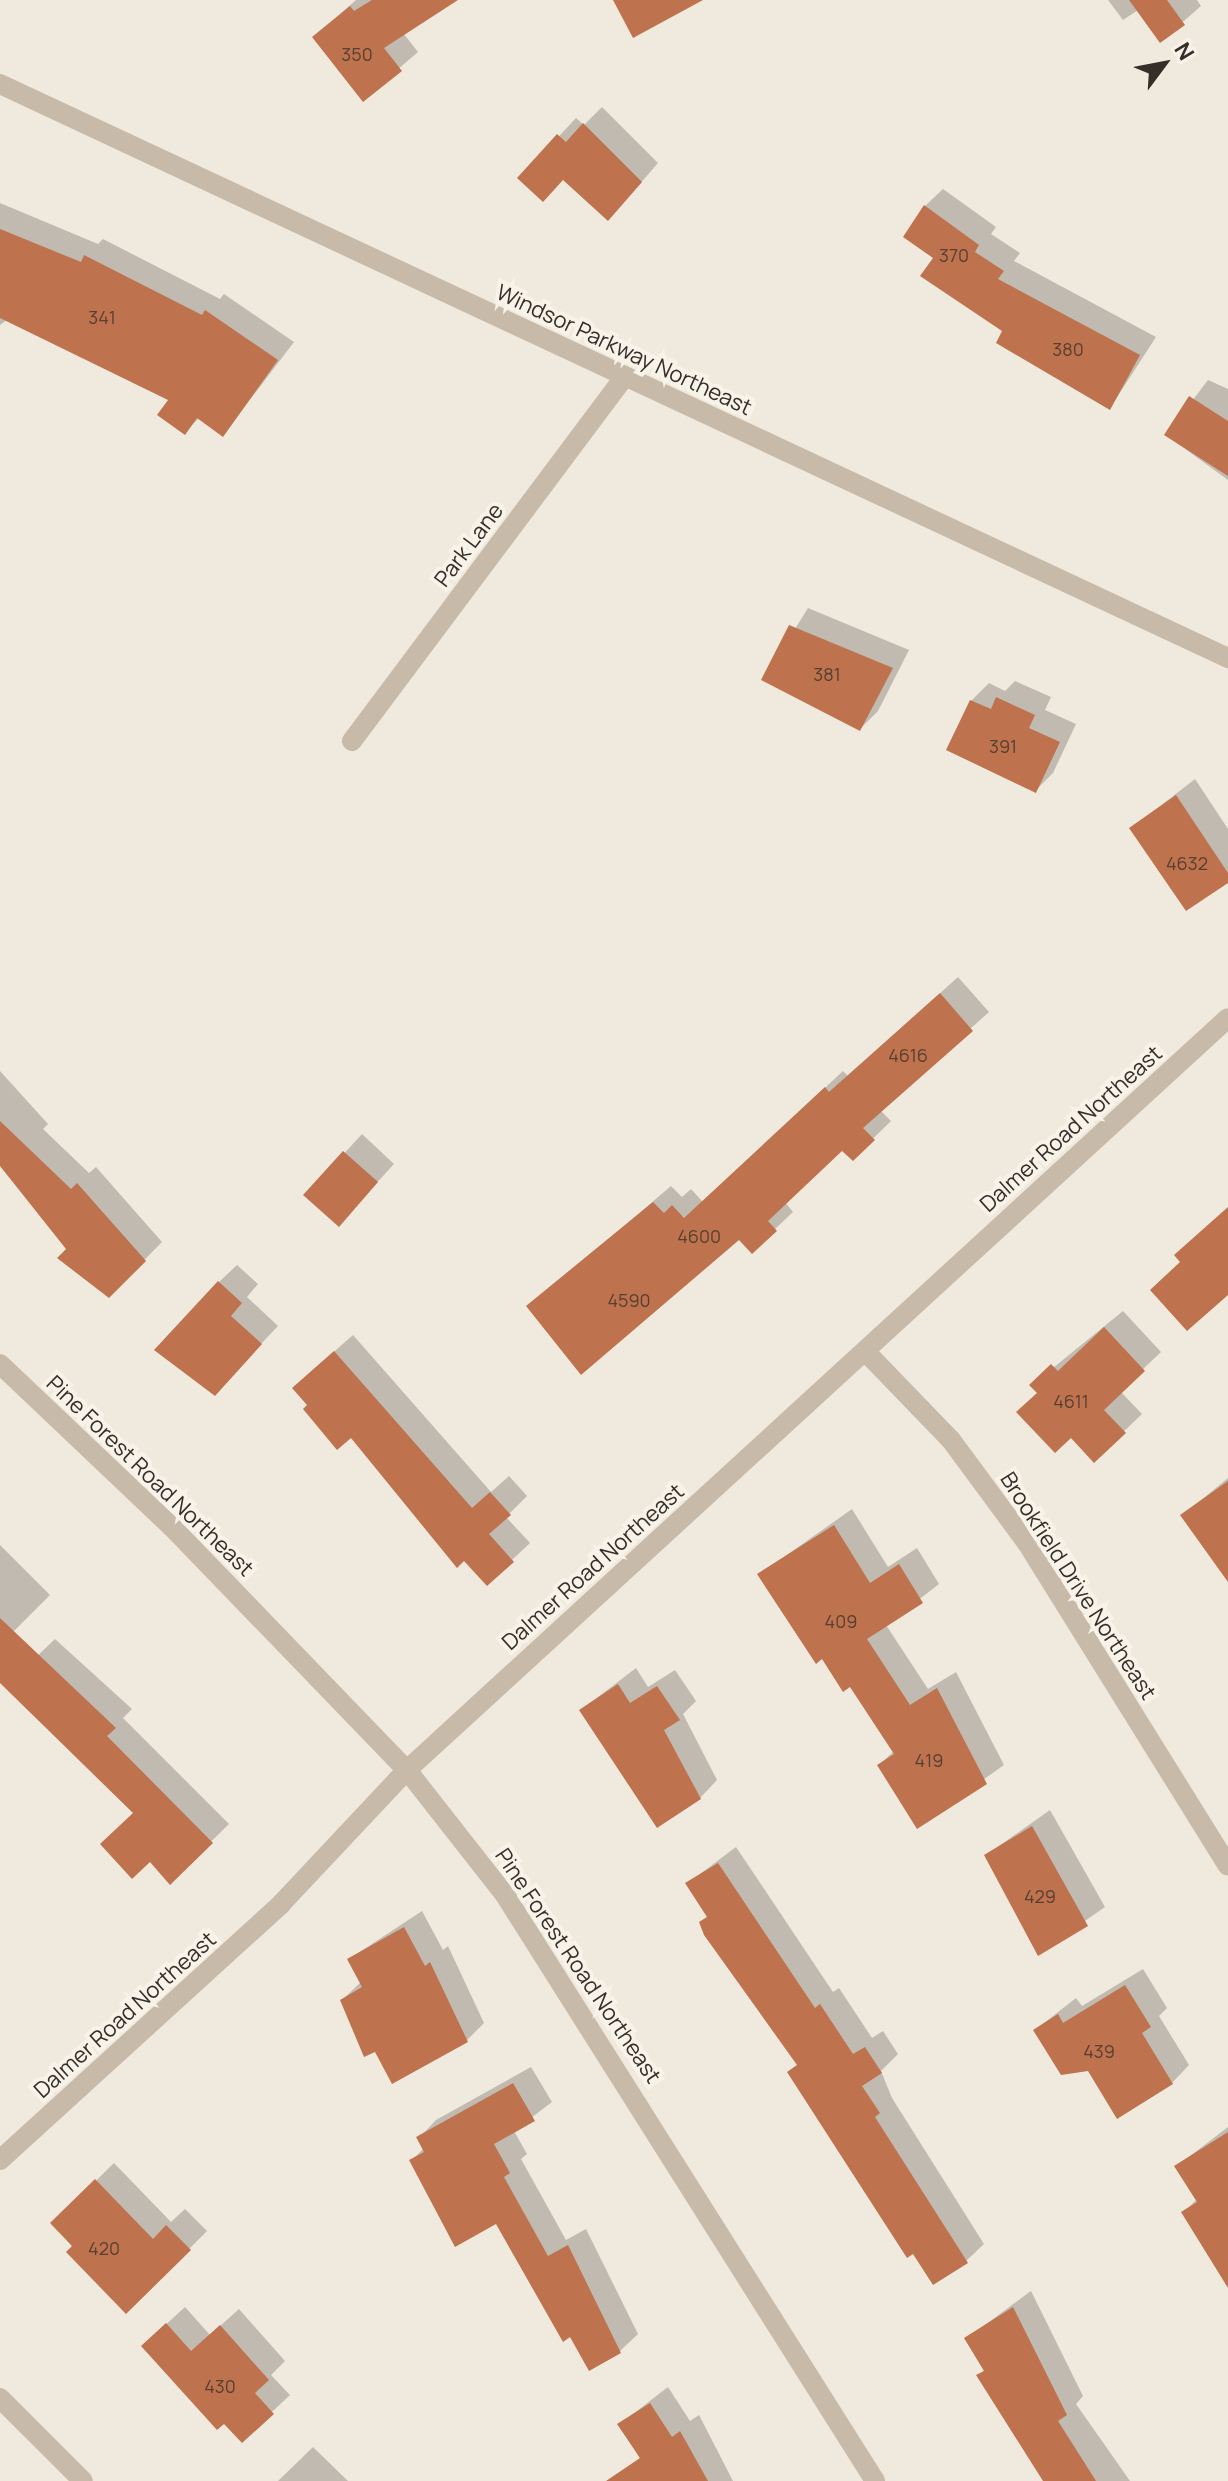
<!DOCTYPE html>
<html>
<head>
<meta charset="utf-8">
<style>
  body { margin:0 }
  #map { position:relative; width:1228px; height:2481px; overflow:hidden; background:#f0e9dd; font-family:Manrope,sans-serif }
  div>[style] { position:absolute }
  .shadow>* { inset:0; background:#0003 }
  .building>* { inset:0; background:#be724d }
  .minor>* { height:20px; margin:-10px; padding:0 10px; transform-origin:10px; border-radius:10px; background:#c8baa9 }
  .tertiary>* { height:20px; margin:-10px; padding:0 10px; transform-origin:10px; border-radius:10px; background:#c8baa9 }
  span { translate:-50% -50%; white-space:nowrap; text-align:center; line-height:1.15; -webkit-text-stroke:8px #f8f3e9; paint-order:stroke }
  .number-label { font-size:18px; color:#573f32 }
  .number-label span { -webkit-text-stroke-width:0 }
  .street-label { font-size:22px; color:#352e29 }
  .north { position:absolute; left:1124px; top:24px; width:80px; height:80px; -webkit-text-stroke:6px #f8f3e9; paint-order:stroke; rotate:58deg; font-size:22px; font-weight:700; line-height:32px; text-align:center; color:#352e29 }
  .north::after { content:''; display:block; margin:auto; width:28px; height:36px; background:#352e29; clip-path:polygon(50% 0,100% 100%,50% 72%,0 100%) }
</style>
</head>
<body>
<div id="map">
  <div class="shadow">
    <div style="clip-path:polygon(356px 0,445px 0,403px 33px,418px 52px,363px 99px,314px 37px)"></div>
    <div style="clip-path:polygon(1108px 0,1197px 0,1201px 6px,1161px 41px,1138px 10px,1123px 20px)"></div>
    <div style="clip-path:polygon(602px 107px,658px 163px,625px 201px,564px 179px,520px 178px,576px 118px,584px 125px)"></div>
    <div style="clip-path:polygon(943px 189px,996px 227px,991px 234px,1020px 253px,1014px 261px,1156px 337px,1110px 408px,1004px 331px,936px 257px,925px 206px)"></div>
    <div style="clip-path:polygon(0 203px,98px 244px,103px 239px,220px 299px,224px 294px,294px 342px,223px 435px,199px 418px,185px 432px,171px 399px,8px 319px,0 325px)"></div>
    <div style="clip-path:polygon(1208px 380px,1228px 389px,1228px 480px,1166px 435px)"></div>
    <div style="clip-path:polygon(808px 608px,909px 650px,878px 711px,860px 729px,764px 679px)"></div>
    <div style="clip-path:polygon(1015px 681px,1051px 697px,1045px 710px,1076px 724px,1053px 773px,1036px 790px,971px 701px,989px 683px,1005px 691px)"></div>
    <div style="clip-path:polygon(1195px 779px,1228px 829px,1228px 880px,1132px 828px)"></div>
    <div style="clip-path:polygon(958px 977px,989px 1012px,880px 1110px,891px 1121px,853px 1158px,842px 1148px,785px 1202px,793px 1212px,752px 1251px,739px 1237px,529px 1307px,671px 1186px,682px 1197px,691px 1189px,703px 1202px,843px 1071px,848px 1076px)"></div>
    <div style="clip-path:polygon(0 1071px,48px 1124px,43px 1129px,89px 1173px,96px 1167px,162px 1242px,109px 1296px,60px 1258px,69px 1249px,0 1163px)"></div>
    <div style="clip-path:polygon(362px 1134px,394px 1164px,339px 1224px,306px 1195px)"></div>
    <div style="clip-path:polygon(237px 1265px,258px 1284px,247px 1297px,278px 1326px,232px 1375px,219px 1282px)"></div>
    <div style="clip-path:polygon(1123px 1311px,1161px 1352px,1120px 1391px,1142px 1414px,1094px 1460px,1032px 1385px)"></div>
    <div style="clip-path:polygon(353px 1335px,491px 1492px,509px 1476px,527px 1496px,506px 1517px,530px 1543px,512px 1560px,312px 1371px)"></div>
    <div style="clip-path:polygon(1228px 1478px,1228px 1578px,1183px 1515px)"></div>
    <div style="clip-path:polygon(852px 1509px,888px 1567px,917px 1548px,939px 1584px,886px 1625px,928px 1689px,956px 1672px,1004px 1765px,918px 1826px,879px 1765px,894px 1751px,850px 1684px,760px 1574px)"></div>
    <div style="clip-path:polygon(0 1545px,50px 1595px,0 1645px)"></div>
    <div style="clip-path:polygon(55px 1639px,132px 1709px,123px 1718px,229px 1824px,170px 1882px,150px 1859px,135px 1812px,6px 1686px)"></div>
    <div style="clip-path:polygon(636px 1668px,648px 1687px,675px 1670px,696px 1701px,683px 1714px,717px 1780px,700px 1798px,581px 1710px)"></div>
    <div style="clip-path:polygon(1050px 1810px,1105px 1907px,1039px 1953px,986px 1855px)"></div>
    <div style="clip-path:polygon(736px 1847px,833px 1992px,839px 1988px,872px 2038px,883px 2031px,898px 2054px,881px 2071px,892px 2098px,984px 2244px,966px 2261px,789px 2072px,798px 2064px,702px 1922px,708px 1916px,688px 1883px)"></div>
    <div style="clip-path:polygon(422px 1911px,443px 1950px,448px 1946px,484px 2023px,466px 2041px,375px 2050px,342px 2000px,361px 1982px,349px 1959px)"></div>
    <div style="clip-path:polygon(1143px 1969px,1167px 2008px,1159px 2016px,1189px 2065px,1172px 2083px,1089px 2069px,1035px 2030px,1076px 1998px,1082px 2006px)"></div>
    <div style="clip-path:polygon(531px 2067px,552px 2102px,514px 2131px,527px 2154px,521px 2159px,566px 2240px,586px 2229px,638px 2334px,620px 2351px,570px 2335px,497px 2221px,411px 2161px,424px 2148px,419px 2138px,436px 2120px)"></div>
    <div style="clip-path:polygon(1228px 2127px,1228px 2286px,1183px 2213px,1197px 2199px,1177px 2166px)"></div>
    <div style="clip-path:polygon(114px 2163px,171px 2222px,185px 2209px,207px 2231px,126px 2312px,53px 2223px)"></div>
    <div style="clip-path:polygon(1031px 2291px,1083px 2396px,1076px 2404px,1130px 2481px,1055px 2481px,979px 2376px,985px 2369px,966px 2339px)"></div>
    <div style="clip-path:polygon(185px 2307px,210px 2335px,239px 2309px,285px 2361px,271px 2375px,290px 2395px,242px 2440px,161px 2329px)"></div>
    <div style="clip-path:polygon(668px 2387px,690px 2421px,699px 2415px,733px 2481px,653px 2481px,620px 2424px)"></div>
    <div style="clip-path:polygon(313px 2447px,348px 2481px,278px 2481px)"></div>
  </div>
  <div class="building">
    <div style="clip-path:polygon(372px 0,458px 0,384px 48px,402px 71px,363px 102px,312px 37px,350px 6px,354px 11px)"></div>
    <div style="clip-path:polygon(613px 0,703px 0,633px 38px)"></div>
    <div style="clip-path:polygon(1129px 0,1167px 0,1185px 25px,1160px 43px)"></div>
    <div style="clip-path:polygon(583px 123px,642px 182px,608px 221px,563px 180px,543px 202px,517px 178px,557px 134px,566px 142px)"></div>
    <div style="clip-path:polygon(924px 205px,979px 245px,975px 252px,1004px 271px,998px 279px,1140px 355px,1110px 410px,996px 343px,1002px 331px,920px 276px,933px 258px,903px 237px)"></div>
    <div style="clip-path:polygon(0 229px,81px 262px,84px 255px,202px 315px,205px 310px,278px 360px,223px 437px,197px 418px,185px 435px,157px 415px,168px 400px,0 318px)"></div>
    <div style="clip-path:polygon(1189px 396px,1228px 421px,1228px 476px,1164px 435px)"></div>
    <div style="clip-path:polygon(789px 625px,893px 668px,860px 731px,761px 680px)"></div>
    <div style="clip-path:polygon(996px 697px,1035px 715px,1029px 728px,1060px 742px,1036px 793px,946px 750px,970px 700px,991px 709px)"></div>
    <div style="clip-path:polygon(1176px 795px,1228px 873px,1228px 883px,1186px 911px,1129px 828px)"></div>
    <div style="clip-path:polygon(940px 993px,973px 1031px,863px 1128px,875px 1140px,853px 1161px,842px 1151px,768px 1221px,777px 1231px,752px 1254px,739px 1240px,581px 1375px,526px 1306px,653px 1202px,664px 1213px,672px 1205px,684px 1218px,825px 1087px,829px 1092px)"></div>
    <div style="clip-path:polygon(0 1121px,71px 1189px,77px 1183px,146px 1261px,109px 1298px,57px 1258px,66px 1249px,0 1166px)"></div>
    <div style="clip-path:polygon(343px 1151px,378px 1182px,339px 1227px,303px 1195px)"></div>
    <div style="clip-path:polygon(1228px 1207px,1228px 1295px,1187px 1331px,1150px 1290px,1180px 1262px,1174px 1255px)"></div>
    <div style="clip-path:polygon(218px 1281px,242px 1303px,231px 1316px,262px 1344px,215px 1396px,154px 1350px)"></div>
    <div style="clip-path:polygon(1104px 1327px,1145px 1371px,1104px 1410px,1126px 1433px,1094px 1463px,1071px 1438px,1055px 1453px,1016px 1412px,1037px 1393px,1029px 1385px,1051px 1364px,1058px 1371px)"></div>
    <div style="clip-path:polygon(334px 1351px,472px 1508px,490px 1492px,511px 1515px,489px 1534px,514px 1562px,487px 1586px,464px 1561px,457px 1568px,351px 1438px,337px 1450px,303px 1409px,307px 1405px,292px 1388px)"></div>
    <div style="clip-path:polygon(1228px 1481px,1228px 1582px,1180px 1515px)"></div>
    <div style="clip-path:polygon(834px 1525px,870px 1583px,899px 1564px,923px 1603px,867px 1639px,910px 1705px,937px 1688px,987px 1784px,917px 1829px,877px 1765px,894px 1754px,850px 1687px,843px 1692px,822px 1659px,816px 1664px,757px 1574px)"></div>
    <div style="clip-path:polygon(0 1618px,116px 1728px,107px 1736px,213px 1843px,170px 1885px,150px 1862px,132px 1879px,100px 1844px,133px 1813px,0 1683px)"></div>
    <div style="clip-path:polygon(618px 1684px,630px 1703px,657px 1686px,680px 1720px,664px 1730px,701px 1799px,657px 1828px,579px 1710px)"></div>
    <div style="clip-path:polygon(1032px 1826px,1088px 1926px,1038px 1956px,984px 1855px)"></div>
    <div style="clip-path:polygon(718px 1863px,815px 2008px,820px 2004px,853px 2054px,865px 2047px,882px 2073px,862px 2086px,880px 2113px,875px 2117px,968px 2263px,933px 2285px,913px 2254px,907px 2258px,787px 2072px,797px 2065px,704px 1935px,699px 1922px,707px 1917px,685px 1883px)"></div>
    <div style="clip-path:polygon(404px 1927px,425px 1966px,430px 1962px,468px 2042px,392px 2084px,375px 2052px,364px 2057px,340px 2000px,362px 1987px,347px 1959px)"></div>
    <div style="clip-path:polygon(1125px 1985px,1151px 2027px,1142px 2033px,1173px 2084px,1117px 2119px,1088px 2071px,1061px 2075px,1033px 2030px,1058px 2014px,1063px 2023px)"></div>
    <div style="clip-path:polygon(513px 2083px,535px 2121px,494px 2144px,510px 2173px,504px 2177px,548px 2256px,568px 2245px,621px 2353px,589px 2371px,570px 2337px,563px 2342px,496px 2224px,455px 2247px,409px 2160px,424px 2152px,416px 2137px)"></div>
    <div style="clip-path:polygon(1228px 2132px,1228px 2288px,1181px 2212px,1197px 2202px,1174px 2166px)"></div>
    <div style="clip-path:polygon(95px 2179px,153px 2239px,166px 2225px,191px 2250px,126px 2314px,66px 2252px,72px 2246px,50px 2223px)"></div>
    <div style="clip-path:polygon(1013px 2307px,1067px 2415px,1058px 2421px,1096px 2481px,1043px 2481px,976px 2375px,984px 2371px,964px 2338px)"></div>
    <div style="clip-path:polygon(166px 2323px,191px 2351px,220px 2325px,269px 2380px,255px 2393px,274px 2414px,242px 2443px,224px 2424px,217px 2430px,141px 2346px)"></div>
    <div style="clip-path:polygon(650px 2403px,672px 2437px,680px 2431px,708px 2481px,606px 2481px,640px 2458px,617px 2424px)"></div>
  </div>
  <div class="minor">
    <div style="left:352px;top:741px;width:454px;rotate:-53.2deg"></div>
    <div style="left:865px;top:1351px;width:124px;rotate:46deg"></div>
    <div style="left:951px;top:1440px;width:128px;rotate:53.6deg"></div>
    <div style="left:1027px;top:1543px;width:380px;rotate:58.1deg"></div>
    <div style="left:0;top:1364px;width:236px;rotate:43.5deg"></div>
    <div style="left:171px;top:1526px;width:339px;rotate:46deg"></div>
    <div style="left:407px;top:1770px;width:159px;rotate:51.9deg"></div>
    <div style="left:505px;top:1895px;width:693px;rotate:57.73deg"></div>
    <div style="left:0;top:2160px;width:380px;rotate:-42.3deg"></div>
    <div style="left:281px;top:1904px;width:184px;rotate:-46.8deg"></div>
    <div style="left:407px;top:1770px;width:1113px;rotate:-42.49deg"></div>
    <div style="left:0;top:2398px;width:117px;rotate:45deg"></div>
  </div>
  <div class="tertiary">
    <div style="left:0;top:84px;width:1356px;rotate:25.05deg"></div>
  </div>
  <div class="number-label">
    <span style="left:357px;top:54px">350</span>
    <span style="left:954px;top:255px">370</span>
    <span style="left:102px;top:317px">341</span>
    <span style="left:1068px;top:349px">380</span>
    <span style="left:827px;top:674px">381</span>
    <span style="left:1003px;top:746px">391</span>
    <span style="left:1187px;top:863px">4632</span>
    <span style="left:908px;top:1055px">4616</span>
    <span style="left:699px;top:1236px">4600</span>
    <span style="left:629px;top:1300px">4590</span>
    <span style="left:1071px;top:1401px">4611</span>
    <span style="left:841px;top:1621px">409</span>
    <span style="left:929px;top:1760px">419</span>
    <span style="left:1040px;top:1896px">429</span>
    <span style="left:1099px;top:2051px">439</span>
    <span style="left:104px;top:2248px">420</span>
    <span style="left:220px;top:2386px">430</span>
  </div>
  <div class="street-label">
    <span style="left:624px;top:350px;rotate:25deg">Windsor Parkway Northeast</span>
    <span style="left:469px;top:545px;rotate:-53deg">Park Lane</span>
    <span style="left:1071px;top:1129px;rotate:-42deg">Dalmer Road Northeast</span>
    <span style="left:150px;top:1476px;rotate:44deg">Pine Forest Road Northeast</span>
    <span style="left:593px;top:1567px;rotate:-42deg">Dalmer Road Northeast</span>
    <span style="left:1078px;top:1586px;rotate:57deg">Brookfield Drive Northeast</span>
    <span style="left:578px;top:1966px;rotate:56deg">Pine Forest Road Northeast</span>
    <span style="left:125px;top:2015px;rotate:-42deg">Dalmer Road Northeast</span>
  </div>
  <div class="north">N</div>
</div>
</body>
</html>
